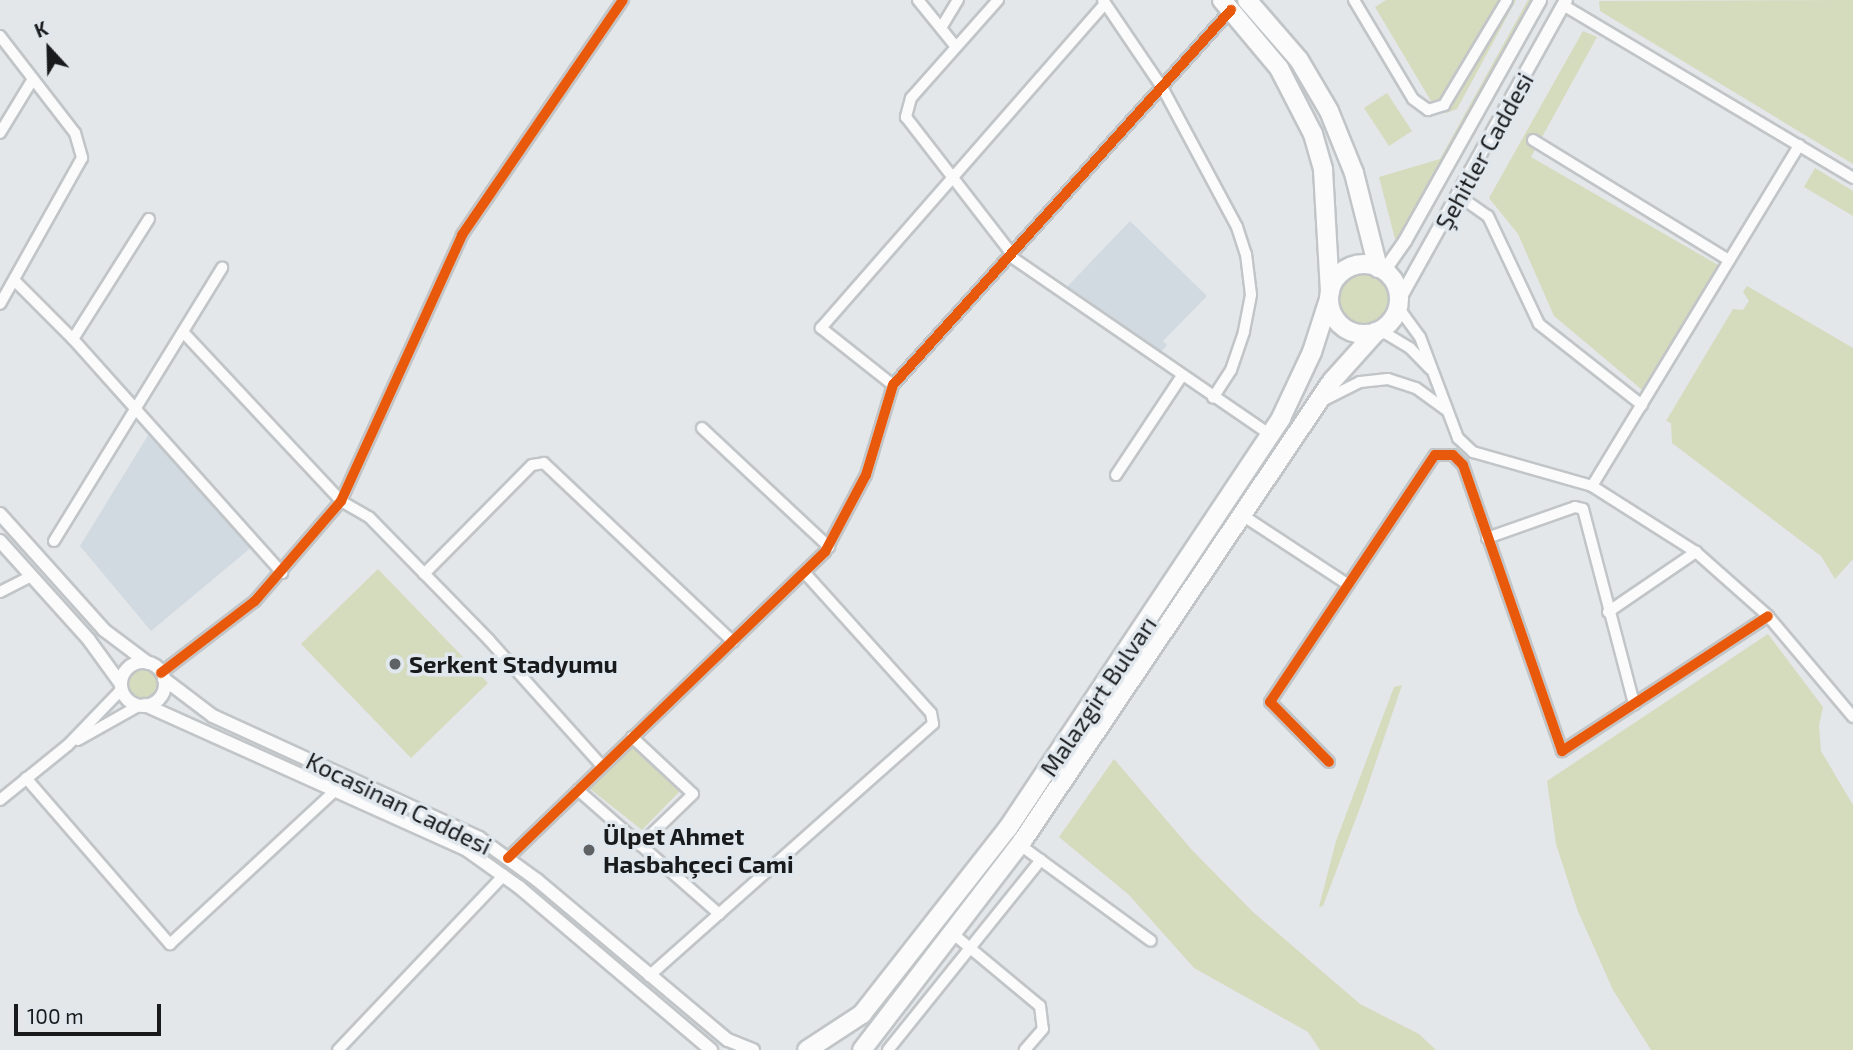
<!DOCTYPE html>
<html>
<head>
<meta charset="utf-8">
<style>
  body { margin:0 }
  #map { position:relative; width:1853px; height:1050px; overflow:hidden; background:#e3e7ea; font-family:"Exo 2",sans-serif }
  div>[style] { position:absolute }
  .built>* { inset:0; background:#d1dae1 }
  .green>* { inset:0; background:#d5dbbd }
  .round { border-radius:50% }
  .roads { filter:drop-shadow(2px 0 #c1c5c7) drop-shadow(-2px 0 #c1c5c7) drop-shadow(0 2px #c1c5c7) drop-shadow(0 -2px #c1c5c7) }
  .street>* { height:10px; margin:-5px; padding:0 5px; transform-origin:5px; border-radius:5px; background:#fbfbfc }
  .secondary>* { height:12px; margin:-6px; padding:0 6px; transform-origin:6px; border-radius:6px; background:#fbfbfc }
  .secondary>.ring { margin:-6px; padding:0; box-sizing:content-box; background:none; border:12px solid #fbfbfc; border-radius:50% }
  .highway>* { height:18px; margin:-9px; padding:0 9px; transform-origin:9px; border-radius:9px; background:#fbfbfc }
  .highway>.ring { margin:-9px; padding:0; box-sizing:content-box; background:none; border:18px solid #fbfbfc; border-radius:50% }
  .cycleway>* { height:10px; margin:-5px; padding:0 5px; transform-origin:5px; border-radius:5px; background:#e8590c }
  .dots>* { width:19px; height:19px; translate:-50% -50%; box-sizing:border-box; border:4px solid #e0e7ed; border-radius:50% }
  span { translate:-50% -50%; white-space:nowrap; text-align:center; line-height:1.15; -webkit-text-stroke:7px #e0e7ed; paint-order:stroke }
  .street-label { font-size:24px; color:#181a1c }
  .poi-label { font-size:24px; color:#181a1c; font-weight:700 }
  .left { translate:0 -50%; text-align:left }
  .north { position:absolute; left:14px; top:14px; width:70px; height:70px; -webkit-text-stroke:5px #e0e7ed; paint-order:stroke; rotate:338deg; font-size:19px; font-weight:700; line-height:28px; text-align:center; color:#181a1c }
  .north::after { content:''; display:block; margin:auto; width:24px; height:32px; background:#181a1c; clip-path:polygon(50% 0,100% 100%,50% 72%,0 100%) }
  .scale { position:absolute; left:14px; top:1004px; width:147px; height:32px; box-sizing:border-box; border:4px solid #181a1c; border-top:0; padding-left:9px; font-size:21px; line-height:24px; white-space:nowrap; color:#181a1c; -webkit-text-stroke:5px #e0e7ed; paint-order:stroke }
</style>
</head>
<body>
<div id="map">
  <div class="built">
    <div style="clip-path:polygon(1130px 221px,1207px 296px,1163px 341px,1167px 345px,1161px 352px,1066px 288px)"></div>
    <div style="clip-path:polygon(150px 432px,253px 546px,151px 631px,80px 546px)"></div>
  </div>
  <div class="green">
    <div style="clip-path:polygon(1386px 0,1516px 0,1457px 109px,1446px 113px,1434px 106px,1375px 7px)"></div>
    <div style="clip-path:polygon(1528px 0,1548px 0,1415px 239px,1395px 239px,1379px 177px,1440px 159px)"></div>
    <div style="clip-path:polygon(1853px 0,1853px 164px,1600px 11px,1599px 1px)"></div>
    <div style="clip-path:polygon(1583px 31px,1597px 37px,1531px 157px,1725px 269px,1728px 277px,1653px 399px,1554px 316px,1518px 234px,1489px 198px)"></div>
    <div style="clip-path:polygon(1387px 93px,1412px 131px,1389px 146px,1364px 108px)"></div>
    <div style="clip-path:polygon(1815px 168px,1853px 191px,1853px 216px,1804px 187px)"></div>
    <div class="round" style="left:1337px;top:272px;width:54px;height:54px"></div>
    <div style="clip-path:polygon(1747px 286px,1853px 348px,1853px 559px,1835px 579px,1821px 556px,1672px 443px,1671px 423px,1666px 421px,1733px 309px,1743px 310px,1749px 301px,1743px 292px)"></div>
    <div style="clip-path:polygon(378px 569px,488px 683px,411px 758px,301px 644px)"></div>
    <div style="clip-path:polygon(1768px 634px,1823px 707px,1819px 725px,1821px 751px,1853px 805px,1853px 1050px,1651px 1050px,1613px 990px,1577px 909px,1556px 844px,1547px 781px)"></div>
    <div class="round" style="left:126px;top:667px;width:34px;height:34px"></div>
    <div style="clip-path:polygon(1402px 685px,1364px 797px,1323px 906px,1319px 907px,1336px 841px,1394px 687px)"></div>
    <div style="clip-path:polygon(633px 745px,681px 790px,642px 830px,589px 788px)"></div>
    <div style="clip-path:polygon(1114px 759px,1192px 850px,1253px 912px,1360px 1004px,1419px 1034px,1436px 1050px,1320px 1050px,1308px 1032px,1194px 968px,1129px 895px,1059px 837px)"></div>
  </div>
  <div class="roads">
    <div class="street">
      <div style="left:918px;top:0;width:60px;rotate:51deg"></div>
      <div style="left:998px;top:0;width:131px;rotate:131.6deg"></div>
      <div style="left:911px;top:98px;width:20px;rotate:105deg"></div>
      <div style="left:906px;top:117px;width:173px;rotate:52.3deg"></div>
      <div style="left:1103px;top:0;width:105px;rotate:55.9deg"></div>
      <div style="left:1162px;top:87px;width:159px;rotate:61.8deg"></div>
      <div style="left:1237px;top:227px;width:28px;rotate:72deg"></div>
      <div style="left:1246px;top:254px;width:41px;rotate:83deg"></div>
      <div style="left:1251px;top:295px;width:38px;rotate:101deg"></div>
      <div style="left:1244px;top:332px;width:40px;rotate:108.9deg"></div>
      <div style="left:1231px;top:370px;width:33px;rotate:123deg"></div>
      <div style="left:1354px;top:0;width:115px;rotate:59.2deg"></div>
      <div style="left:1413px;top:99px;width:19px;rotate:36deg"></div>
      <div style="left:1428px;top:110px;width:17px;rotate:-17deg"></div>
      <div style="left:1444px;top:105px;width:122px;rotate:-59deg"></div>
      <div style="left:1563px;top:5px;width:338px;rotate:30.8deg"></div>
      <div style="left:941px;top:28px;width:33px;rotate:-59deg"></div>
      <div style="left:0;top:36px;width:123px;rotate:52.3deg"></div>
      <div style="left:75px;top:133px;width:26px;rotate:74deg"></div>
      <div style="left:82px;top:158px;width:167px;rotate:119.3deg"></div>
      <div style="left:0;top:133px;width:63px;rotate:-58.6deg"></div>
      <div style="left:1533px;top:140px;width:230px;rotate:31.5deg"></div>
      <div style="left:1459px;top:196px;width:35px;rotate:35deg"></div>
      <div style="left:1488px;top:216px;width:119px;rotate:64.7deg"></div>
      <div style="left:1539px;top:324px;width:131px;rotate:38.2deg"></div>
      <div style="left:1010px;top:256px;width:316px;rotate:34.5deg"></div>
      <div style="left:14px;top:280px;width:83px;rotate:45deg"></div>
      <div style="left:73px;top:339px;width:314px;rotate:48.2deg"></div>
      <div style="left:1398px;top:307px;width:37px;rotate:54deg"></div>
      <div style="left:1420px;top:337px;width:108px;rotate:69.4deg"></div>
      <div style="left:1458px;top:438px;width:21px;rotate:43deg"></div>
      <div style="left:1473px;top:452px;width:124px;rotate:15.9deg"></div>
      <div style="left:1592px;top:486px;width:123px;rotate:32.4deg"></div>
      <div style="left:1696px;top:552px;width:96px;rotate:41.6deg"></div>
      <div style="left:1768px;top:616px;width:132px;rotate:49.9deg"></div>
      <div style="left:1380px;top:330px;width:35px;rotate:31deg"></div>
      <div style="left:1410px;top:348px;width:29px;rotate:46deg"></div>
      <div style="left:183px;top:332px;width:231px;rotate:46.9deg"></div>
      <div style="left:341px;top:501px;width:32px;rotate:30deg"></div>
      <div style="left:369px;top:517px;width:172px;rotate:45.7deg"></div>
      <div style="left:489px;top:640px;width:169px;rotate:48.1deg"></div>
      <div style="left:73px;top:339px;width:142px;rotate:-57.7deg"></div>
      <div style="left:893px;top:385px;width:92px;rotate:-141.6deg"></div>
      <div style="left:821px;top:328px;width:431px;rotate:-48.8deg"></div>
      <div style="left:1324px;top:400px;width:40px;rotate:-26.6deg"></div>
      <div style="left:1360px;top:382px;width:28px;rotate:-6deg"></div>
      <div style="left:1388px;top:379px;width:29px;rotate:18deg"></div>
      <div style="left:1416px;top:388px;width:37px;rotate:36deg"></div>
      <div style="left:702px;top:428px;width:174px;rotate:43.1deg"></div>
      <div style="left:1116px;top:475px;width:118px;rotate:-56.4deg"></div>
      <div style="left:1592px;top:486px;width:399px;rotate:-58.7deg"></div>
      <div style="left:1242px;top:515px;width:126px;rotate:33.3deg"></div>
      <div style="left:1487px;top:538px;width:93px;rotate:-19.4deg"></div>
      <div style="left:1575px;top:507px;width:8px;rotate:14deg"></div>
      <div style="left:1583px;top:509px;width:202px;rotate:75.3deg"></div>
      <div style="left:54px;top:541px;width:321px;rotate:-58.4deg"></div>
      <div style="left:424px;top:574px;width:153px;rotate:-45.3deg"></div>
      <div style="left:532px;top:465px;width:12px;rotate:-9deg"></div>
      <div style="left:544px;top:463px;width:260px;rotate:43.4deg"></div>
      <div style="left:0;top:592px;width:35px;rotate:-27deg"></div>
      <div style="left:1608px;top:612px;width:107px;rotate:-34.3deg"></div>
      <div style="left:161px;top:673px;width:118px;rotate:-37.5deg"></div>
      <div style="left:255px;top:601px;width:132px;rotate:-49.3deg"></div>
      <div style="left:341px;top:501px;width:292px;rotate:-65.5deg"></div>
      <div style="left:462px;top:235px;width:285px;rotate:-55.6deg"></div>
      <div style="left:632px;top:737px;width:83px;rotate:43.1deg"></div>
      <div style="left:693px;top:794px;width:74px;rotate:136.1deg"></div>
      <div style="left:78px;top:740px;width:71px;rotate:-29.4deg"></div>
      <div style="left:1329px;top:762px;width:84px;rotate:-134.5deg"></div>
      <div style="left:1270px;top:702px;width:297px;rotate:-56.3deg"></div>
      <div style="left:1435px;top:455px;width:18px"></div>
      <div style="left:1453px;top:455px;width:14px;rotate:45deg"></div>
      <div style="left:1463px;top:465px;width:303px;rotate:70.9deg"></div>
      <div style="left:1562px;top:751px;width:246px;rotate:-33.2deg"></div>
      <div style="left:26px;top:778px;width:220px;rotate:49.1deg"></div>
      <div style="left:170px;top:944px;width:228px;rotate:-42.9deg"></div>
      <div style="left:578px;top:790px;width:188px;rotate:41.3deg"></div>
      <div style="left:0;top:800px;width:87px;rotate:-39deg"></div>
      <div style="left:68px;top:745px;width:76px;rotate:-46.1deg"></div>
      <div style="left:1020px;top:845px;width:162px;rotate:36.2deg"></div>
      <div style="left:508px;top:858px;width:441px;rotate:-44deg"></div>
      <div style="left:825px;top:552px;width:87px;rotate:-62deg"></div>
      <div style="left:866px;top:475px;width:94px;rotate:-73.3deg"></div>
      <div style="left:893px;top:385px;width:505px;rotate:-47.97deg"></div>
      <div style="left:952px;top:933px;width:114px;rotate:39.7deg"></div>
      <div style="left:1040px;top:1006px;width:23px;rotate:83deg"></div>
      <div style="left:1043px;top:1029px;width:28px;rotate:131deg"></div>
      <div style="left:649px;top:976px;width:380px;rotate:-41.6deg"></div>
      <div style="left:933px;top:724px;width:11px;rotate:-100deg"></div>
      <div style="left:931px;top:713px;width:188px;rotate:-132deg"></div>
      <div style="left:338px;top:1050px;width:241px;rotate:-46.5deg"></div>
      <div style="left:888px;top:1050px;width:244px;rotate:-51.2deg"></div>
    </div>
    <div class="secondary">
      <div style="left:1384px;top:271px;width:37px;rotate:-55deg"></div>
      <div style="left:1405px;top:241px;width:276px;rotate:-60.7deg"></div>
      <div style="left:1399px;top:300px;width:343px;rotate:-60.9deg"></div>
      <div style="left:0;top:514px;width:156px;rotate:48.1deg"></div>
      <div style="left:104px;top:630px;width:55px;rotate:36.9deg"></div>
      <div style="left:0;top:541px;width:133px;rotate:48deg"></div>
      <div style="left:89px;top:640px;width:54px;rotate:54deg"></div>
      <div class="ring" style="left:121px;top:662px;width:32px;height:32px"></div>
      <div style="left:164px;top:679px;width:61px;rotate:37.1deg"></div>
      <div style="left:213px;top:716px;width:293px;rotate:24.6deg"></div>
      <div style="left:479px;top:838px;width:72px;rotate:35.9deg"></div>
      <div style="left:537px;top:880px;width:249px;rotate:40deg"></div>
      <div style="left:728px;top:1040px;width:27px;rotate:22deg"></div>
      <div style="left:145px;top:705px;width:353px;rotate:24.2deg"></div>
      <div style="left:467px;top:850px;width:64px;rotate:35.4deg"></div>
      <div style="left:519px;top:887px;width:252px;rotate:40.3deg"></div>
    </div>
    <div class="highway">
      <div style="left:1222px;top:0;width:89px;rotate:50deg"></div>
      <div style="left:1279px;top:68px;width:74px;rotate:62.7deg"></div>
      <div style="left:1313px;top:134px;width:37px;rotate:74deg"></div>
      <div style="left:1323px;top:170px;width:122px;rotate:86.7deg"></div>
      <div style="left:1247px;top:0;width:79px;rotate:49.1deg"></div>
      <div style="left:1299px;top:60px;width:59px;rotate:59.5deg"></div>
      <div style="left:1329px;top:111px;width:67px;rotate:68deg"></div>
      <div style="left:1354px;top:173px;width:98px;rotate:75.8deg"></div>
      <div class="ring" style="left:1329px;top:264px;width:52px;height:52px"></div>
      <div style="left:807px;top:1050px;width:66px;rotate:-33.2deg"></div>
      <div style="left:862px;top:1014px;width:236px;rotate:-51.9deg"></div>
      <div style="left:1008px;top:828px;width:493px;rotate:-56.3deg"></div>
      <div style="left:1281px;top:418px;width:73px;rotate:-64.8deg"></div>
      <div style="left:1312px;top:352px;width:56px;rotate:-72.2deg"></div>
      <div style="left:862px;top:1050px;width:265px;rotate:-52.5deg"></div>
      <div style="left:1023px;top:840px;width:553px;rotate:-56.05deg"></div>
      <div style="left:1332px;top:381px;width:66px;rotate:-48.1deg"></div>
    </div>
  </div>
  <div class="cycleway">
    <div style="left:161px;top:673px;width:118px;rotate:-37.5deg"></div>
    <div style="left:255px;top:601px;width:132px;rotate:-49.3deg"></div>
    <div style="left:341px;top:501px;width:292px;rotate:-65.5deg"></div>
    <div style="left:462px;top:235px;width:285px;rotate:-55.6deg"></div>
    <div style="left:1329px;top:762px;width:84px;rotate:-134.5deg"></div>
    <div style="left:1270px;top:702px;width:297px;rotate:-56.3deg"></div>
    <div style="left:1435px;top:455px;width:18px"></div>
    <div style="left:1453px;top:455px;width:14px;rotate:45deg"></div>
    <div style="left:1463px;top:465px;width:303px;rotate:70.9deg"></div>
    <div style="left:1562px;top:751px;width:246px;rotate:-33.2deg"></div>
    <div style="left:508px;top:858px;width:441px;rotate:-44deg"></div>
    <div style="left:825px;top:552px;width:87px;rotate:-62deg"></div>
    <div style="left:866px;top:475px;width:94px;rotate:-73.3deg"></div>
    <div style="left:893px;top:385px;width:505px;rotate:-47.97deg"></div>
  </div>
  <div class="dots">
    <div style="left:395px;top:664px;background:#5f6264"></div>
    <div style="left:589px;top:850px;background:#5f6264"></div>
  </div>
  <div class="street-label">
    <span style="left:1484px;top:151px;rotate:-61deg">Şehitler Caddesi</span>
    <span style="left:1098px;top:696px;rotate:-56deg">Malazgirt Bulvarı</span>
    <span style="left:399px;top:803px;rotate:26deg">Kocasinan Caddesi</span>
  </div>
  <div class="poi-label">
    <span class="left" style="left:409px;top:664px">Serkent Stadyumu</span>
    <span class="left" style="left:603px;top:850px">Ülpet Ahmet<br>Hasbahçeci Cami</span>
  </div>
  <div class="north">K</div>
  <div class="scale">100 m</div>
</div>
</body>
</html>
